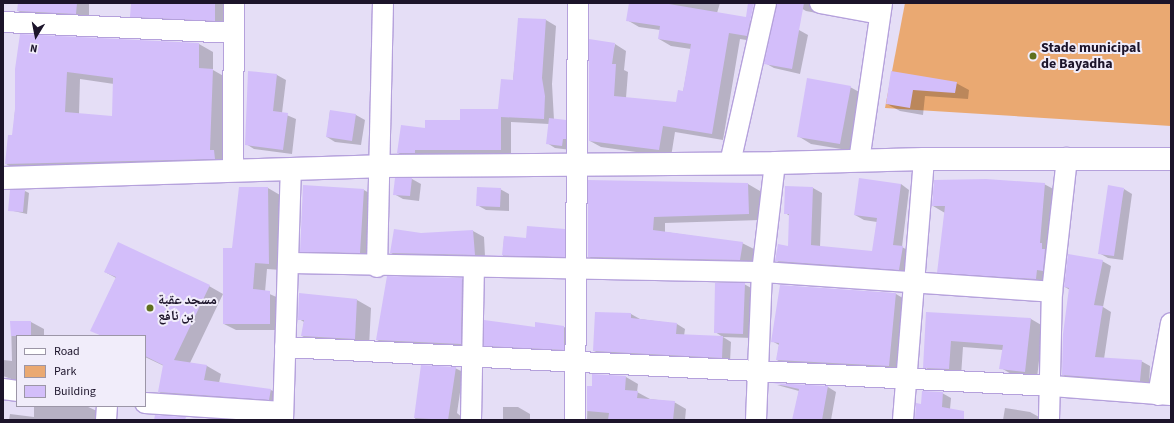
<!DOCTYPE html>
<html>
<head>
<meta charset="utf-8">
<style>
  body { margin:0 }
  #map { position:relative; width:1174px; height:423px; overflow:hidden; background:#e5def6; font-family:"Source Sans 3","Noto Naskh Arabic",sans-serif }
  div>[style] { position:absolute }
  .green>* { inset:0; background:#eaa972 }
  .shadow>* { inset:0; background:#0003 }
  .building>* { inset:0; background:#d3befa }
  .roads { filter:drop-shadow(1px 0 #b5a1dc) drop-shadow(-1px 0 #b5a1dc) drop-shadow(0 1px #b5a1dc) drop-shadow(0 -1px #b5a1dc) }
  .minor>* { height:20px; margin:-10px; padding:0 10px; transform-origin:10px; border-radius:10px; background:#fff }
  .secondary>* { height:22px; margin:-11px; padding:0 11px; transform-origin:11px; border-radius:11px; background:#fff }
  .dots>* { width:11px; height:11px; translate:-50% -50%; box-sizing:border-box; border:2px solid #f1edfa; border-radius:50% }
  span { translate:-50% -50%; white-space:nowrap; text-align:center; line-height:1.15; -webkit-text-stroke:4px #f1edfa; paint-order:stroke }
  .poi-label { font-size:14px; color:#1c142a; font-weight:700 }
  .left { translate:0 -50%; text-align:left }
  .frame { position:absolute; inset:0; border:4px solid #1c142a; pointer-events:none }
  .legend { position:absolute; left:16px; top:335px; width:130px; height:72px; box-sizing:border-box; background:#f1edfa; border:1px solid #9c96a7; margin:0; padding:5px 7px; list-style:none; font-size:12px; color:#1c142a }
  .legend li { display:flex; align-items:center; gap:8px; height:20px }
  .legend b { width:20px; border:1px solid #9c96a7 }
  .north { position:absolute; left:16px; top:16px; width:40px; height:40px; -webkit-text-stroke:3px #f1edfa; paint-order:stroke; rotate:190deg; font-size:11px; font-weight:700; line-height:16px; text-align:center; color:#1c142a }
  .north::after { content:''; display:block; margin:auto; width:14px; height:18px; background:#1c142a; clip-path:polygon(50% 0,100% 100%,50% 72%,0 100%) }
</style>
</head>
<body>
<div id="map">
  <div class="green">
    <div style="clip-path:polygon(905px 3px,1171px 3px,1171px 126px,885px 108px)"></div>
  </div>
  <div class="shadow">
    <div style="clip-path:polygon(19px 3px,89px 3px,89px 21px,31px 18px,18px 11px)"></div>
    <div style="clip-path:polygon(132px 3px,228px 3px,227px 27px,144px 23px,131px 16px)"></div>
    <div style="clip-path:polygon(630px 3px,720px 3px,717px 13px,750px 21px,762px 27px,759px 42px,740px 39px,723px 140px,675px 132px,671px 157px,601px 147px,590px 141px,615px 44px,626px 51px,624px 70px,628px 72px,626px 98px,677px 103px,683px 92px,691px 49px,671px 46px,659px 39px,660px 30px,639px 27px,627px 20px)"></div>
    <div style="clip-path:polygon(824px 3px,822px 14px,806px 11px,794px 4px)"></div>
    <div style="clip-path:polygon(519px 19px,546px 20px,556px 26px,552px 84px,554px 120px,565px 121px,574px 126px,571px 150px,555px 148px,547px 143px,549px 124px,511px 122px,511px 156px,409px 159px,398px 153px,426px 129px,499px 110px,513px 81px)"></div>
    <div style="clip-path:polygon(799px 30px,808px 35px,800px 74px,774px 68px,765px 63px)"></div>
    <div style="clip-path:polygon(evenodd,21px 35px,199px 44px,213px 52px,213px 70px,227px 78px,229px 166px,20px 172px,6px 164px,13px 136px,21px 35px,80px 79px,114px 84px,113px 117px,79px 114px,80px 79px)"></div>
    <div style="clip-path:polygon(249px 72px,277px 75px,286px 80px,282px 113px,296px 119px,292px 154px,254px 149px,246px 144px)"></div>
    <div style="clip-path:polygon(892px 72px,956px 83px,969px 90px,968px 99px,925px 96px,923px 115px,900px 111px,887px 104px)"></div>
    <div style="clip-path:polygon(850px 87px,863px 94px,853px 151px,811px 144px,798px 136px)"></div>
    <div style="clip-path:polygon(330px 111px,356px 115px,365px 120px,361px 145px,335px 142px,327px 137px)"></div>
    <div style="clip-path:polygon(396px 179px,412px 179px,421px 184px,419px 201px,403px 199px,394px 194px)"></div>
    <div style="clip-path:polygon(589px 181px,748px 184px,760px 191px,761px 220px,665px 223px,665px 232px,742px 243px,754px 249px,752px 266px,600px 263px,589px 257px)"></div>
    <div style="clip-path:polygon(901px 184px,909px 190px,902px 247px,911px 252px,908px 274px,785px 266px,777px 261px,789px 247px,790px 216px,785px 213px,813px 188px,822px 193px,820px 247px,873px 252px,877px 222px,864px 220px,855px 215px)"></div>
    <div style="clip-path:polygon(1044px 184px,1059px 192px,1050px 287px,952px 280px,938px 272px,945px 213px,933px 206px)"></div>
    <div style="clip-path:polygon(268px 188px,280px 195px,281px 270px,267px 269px,265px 292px,281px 299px,282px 330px,236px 330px,224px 324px,232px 249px)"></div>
    <div style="clip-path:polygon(500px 189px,509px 194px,509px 211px,486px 210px,477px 205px)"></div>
    <div style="clip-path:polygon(1124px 189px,1132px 194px,1123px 260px,1108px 258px,1099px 253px)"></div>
    <div style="clip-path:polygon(364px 190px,376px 197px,372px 259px,313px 258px,301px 251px)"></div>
    <div style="clip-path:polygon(25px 191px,29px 193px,27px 214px,9px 210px)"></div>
    <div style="clip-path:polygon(565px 230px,575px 236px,575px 262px,402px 259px,391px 253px,421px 234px,473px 231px,484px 237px,485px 256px,503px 256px,504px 238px,527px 239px)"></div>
    <div style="clip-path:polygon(1102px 261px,1111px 266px,1103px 307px,1111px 312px,1104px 359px,1141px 361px,1150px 366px,1149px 386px,1071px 380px,1063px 375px,1070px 290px,1065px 287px)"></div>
    <div style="clip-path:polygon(105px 272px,209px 286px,223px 294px,190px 363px,207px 366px,221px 374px,219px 383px,271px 390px,285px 398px,283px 407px,173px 400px,159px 392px,164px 366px,145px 357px,145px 336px,102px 336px,92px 330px,116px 278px)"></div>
    <div style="clip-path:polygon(388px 277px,462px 279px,476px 287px,475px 352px,392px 348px,377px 340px)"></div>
    <div style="clip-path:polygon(744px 284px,753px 289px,752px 338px,723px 337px,731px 342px,730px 362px,603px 355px,594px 351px,596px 313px,631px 314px,640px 319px,677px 324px,685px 329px,684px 336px,723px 337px,715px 332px)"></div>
    <div style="clip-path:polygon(781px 286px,896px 294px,906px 300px,899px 371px,787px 366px,777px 360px,779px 345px,772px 341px)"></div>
    <div style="clip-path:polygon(357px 300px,371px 308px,369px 347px,316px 344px,302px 336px,304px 322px,299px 319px)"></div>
    <div style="clip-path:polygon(927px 313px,1031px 319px,1043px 326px,1037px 378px,1013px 375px,1001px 368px,1003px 350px,963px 347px,961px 376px,936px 374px,924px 367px)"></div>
    <div style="clip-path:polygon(11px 322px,31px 322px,44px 329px,44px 336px,17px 336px,17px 381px,3px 376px,3px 360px,12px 361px)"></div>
    <div style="clip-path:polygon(564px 327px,573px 332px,573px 354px,494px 350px,485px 345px,535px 329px)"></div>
    <div style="clip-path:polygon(422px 366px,455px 368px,463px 372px,457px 413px,465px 420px,415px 420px)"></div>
    <div style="clip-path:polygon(593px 375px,626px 377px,638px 384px,637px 392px,650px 399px,674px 402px,686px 409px,685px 420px,587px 420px,588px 387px,593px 387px)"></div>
    <div style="clip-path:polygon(777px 385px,828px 387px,836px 392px,831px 420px,793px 420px,799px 391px)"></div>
    <div style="clip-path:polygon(942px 393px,951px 398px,949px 420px,915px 420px)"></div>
    <div style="clip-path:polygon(34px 406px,86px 406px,108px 416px,108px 420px,9px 420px,10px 414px,34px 417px)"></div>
    <div style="clip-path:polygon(503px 407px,518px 407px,530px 414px,530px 420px,503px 420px)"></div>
    <div style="clip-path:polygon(1005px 408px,1030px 412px,1039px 417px,1038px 420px,1003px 420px)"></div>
  </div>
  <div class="building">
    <div style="clip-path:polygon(18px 3px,77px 3px,76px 14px,17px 11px)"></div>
    <div style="clip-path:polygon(131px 3px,215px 3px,215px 21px,130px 17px)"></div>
    <div style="clip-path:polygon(629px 3px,663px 3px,746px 17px,748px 3px,754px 3px,747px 36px,729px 33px,712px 134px,663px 126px,659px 150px,589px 141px,589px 39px,615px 43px,612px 64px,616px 64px,614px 96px,676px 102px,678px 90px,683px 91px,691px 44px,658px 39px,660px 26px,626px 21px)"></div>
    <div style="clip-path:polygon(777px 3px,804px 3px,792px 69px,764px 64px)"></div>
    <div style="clip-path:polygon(518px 18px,546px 19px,542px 78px,545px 96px,544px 119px,501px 117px,501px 150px,415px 150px,415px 153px,397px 153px,401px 125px,425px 128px,425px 120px,460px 120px,460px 109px,498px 109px,501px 79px,513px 80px)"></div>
    <div style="clip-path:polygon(evenodd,20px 34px,199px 43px,199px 68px,213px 69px,210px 150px,214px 150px,215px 159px,5px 164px,8px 135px,12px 135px,15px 109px,15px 69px,20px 34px,67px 72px,113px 78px,112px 116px,65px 112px,67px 72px)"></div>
    <div style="clip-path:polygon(248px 71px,277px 74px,273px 111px,288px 113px,283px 150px,245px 145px)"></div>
    <div style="clip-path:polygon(891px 71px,957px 82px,955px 93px,913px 90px,910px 108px,886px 104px)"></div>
    <div style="clip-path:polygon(807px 78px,851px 86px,840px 144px,797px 137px)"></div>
    <div style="clip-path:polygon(330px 110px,356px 114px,352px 141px,326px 137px)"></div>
    <div style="clip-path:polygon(549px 118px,566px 120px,566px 139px,563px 139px,562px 146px,546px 144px)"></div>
    <div style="clip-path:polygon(395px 178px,412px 178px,410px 196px,393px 195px)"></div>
    <div style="clip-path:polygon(859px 178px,901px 184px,893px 245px,903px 246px,899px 270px,775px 261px,778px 244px,788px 246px,789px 214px,784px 214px,785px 186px,813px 187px,811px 245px,872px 251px,877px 218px,854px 215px)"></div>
    <div style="clip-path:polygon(986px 179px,1045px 183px,1040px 243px,1042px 243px,1042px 249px,1045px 249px,1043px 271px,1037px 270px,1036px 279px,937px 273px,945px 206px,932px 206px,934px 180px)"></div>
    <div style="clip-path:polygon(588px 180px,748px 183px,749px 214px,654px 217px,653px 230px,743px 242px,740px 260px,588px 257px)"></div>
    <div style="clip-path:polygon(303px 185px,364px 189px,360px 253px,300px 252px)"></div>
    <div style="clip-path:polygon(1108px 185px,1124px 188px,1114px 256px,1098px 254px)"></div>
    <div style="clip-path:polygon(239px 187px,268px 187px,269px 264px,255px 263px,253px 289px,270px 291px,270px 324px,223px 324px,223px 248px,232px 248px)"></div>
    <div style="clip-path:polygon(477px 187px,501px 188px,500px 207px,476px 206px)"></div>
    <div style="clip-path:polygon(10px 190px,25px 190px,23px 212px,8px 211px)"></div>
    <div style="clip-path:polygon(527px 226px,565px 229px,565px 257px,390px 253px,394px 229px,421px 233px,473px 230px,475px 255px,502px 255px,504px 236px,526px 238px)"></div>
    <div style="clip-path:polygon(118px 242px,210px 285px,174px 360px,207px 365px,204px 380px,271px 389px,269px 400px,158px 392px,163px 365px,145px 356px,145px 336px,102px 336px,90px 331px,116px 277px,104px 272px)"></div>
    <div style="clip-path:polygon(1068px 254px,1103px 260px,1094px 305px,1103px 306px,1095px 357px,1142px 360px,1140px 381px,1062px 375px,1063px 334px,1069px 288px,1064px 287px)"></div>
    <div style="clip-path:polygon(387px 276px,462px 278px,461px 344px,376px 340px)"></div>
    <div style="clip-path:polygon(715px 283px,745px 283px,743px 334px,714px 333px)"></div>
    <div style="clip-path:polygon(780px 285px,896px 293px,889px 366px,776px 360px,779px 343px,771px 342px)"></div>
    <div style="clip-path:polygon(299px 293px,357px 299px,355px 339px,301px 336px,304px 320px,298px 320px)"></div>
    <div style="clip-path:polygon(595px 312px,631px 313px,631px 318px,677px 323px,676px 334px,723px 336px,722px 358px,593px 351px)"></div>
    <div style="clip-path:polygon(926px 312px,1031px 318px,1025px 372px,999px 369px,1003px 345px,951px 341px,949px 369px,923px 368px)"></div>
    <div style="clip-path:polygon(484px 320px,535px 327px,535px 322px,564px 326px,564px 350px,484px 346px)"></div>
    <div style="clip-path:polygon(10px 321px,31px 321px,31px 336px,11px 336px)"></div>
    <div style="clip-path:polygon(421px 365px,456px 367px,448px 420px,414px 418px)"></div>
    <div style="clip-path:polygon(592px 374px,626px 376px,625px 390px,638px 391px,637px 398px,675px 401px,673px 420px,608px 420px,609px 413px,587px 411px,587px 386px,592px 386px)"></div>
    <div style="clip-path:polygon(773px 383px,828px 386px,822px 420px,792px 420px,799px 389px)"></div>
    <div style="clip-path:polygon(922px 391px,943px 392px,942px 407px,964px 411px,964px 420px,915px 420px,916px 403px,921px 404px)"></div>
    <div style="clip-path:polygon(155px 415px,186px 417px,185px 420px,154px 420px)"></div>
  </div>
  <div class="roads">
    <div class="minor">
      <div style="left:820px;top:3px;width:61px;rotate:10.4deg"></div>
      <div style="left:3px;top:22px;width:231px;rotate:2.7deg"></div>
      <div style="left:859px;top:161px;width:160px;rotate:-81.7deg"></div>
      <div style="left:730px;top:163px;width:164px;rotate:-77.3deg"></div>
      <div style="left:233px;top:171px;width:168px;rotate:-89.7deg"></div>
      <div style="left:289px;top:263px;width:473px;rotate:1.1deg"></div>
      <div style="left:762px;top:272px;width:291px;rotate:3.9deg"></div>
      <div style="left:377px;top:267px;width:264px;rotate:-88.7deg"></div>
      <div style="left:285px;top:347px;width:768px;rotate:2.91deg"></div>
      <div style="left:1052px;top:386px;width:119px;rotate:4.3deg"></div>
      <div style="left:3px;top:389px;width:14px;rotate:8deg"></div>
      <div style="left:1158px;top:395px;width:73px;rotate:-79.8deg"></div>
      <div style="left:145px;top:403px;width:138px;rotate:3.7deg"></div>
      <div style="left:106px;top:420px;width:14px;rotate:-86deg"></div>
      <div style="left:283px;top:420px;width:250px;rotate:-88.2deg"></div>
      <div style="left:471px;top:420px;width:152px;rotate:-88.9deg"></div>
      <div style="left:575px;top:420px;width:417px;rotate:-89.6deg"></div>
      <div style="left:756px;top:420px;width:148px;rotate:-87.7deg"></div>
      <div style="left:762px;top:272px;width:110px;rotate:-83.2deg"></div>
      <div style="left:903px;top:420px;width:262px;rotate:-85.4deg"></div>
      <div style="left:1049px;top:420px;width:128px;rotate:-88.7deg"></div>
      <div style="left:1052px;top:292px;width:135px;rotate:-83.6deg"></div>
    </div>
    <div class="secondary">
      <div style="left:3px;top:178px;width:376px;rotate:-1.8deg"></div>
      <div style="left:379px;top:166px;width:396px;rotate:-0.4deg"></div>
      <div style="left:775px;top:163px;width:149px;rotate:-1.5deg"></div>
      <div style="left:924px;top:159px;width:247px"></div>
    </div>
  </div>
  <div class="dots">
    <div style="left:1033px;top:56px;background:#5f701d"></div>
    <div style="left:150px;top:308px;background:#5f701d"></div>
  </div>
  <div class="poi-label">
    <span class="left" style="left:1041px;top:56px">Stade municipal<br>de Bayadha</span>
    <span class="left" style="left:158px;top:308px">مسجد عقبة<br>بن نافع</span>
  </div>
  <div class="frame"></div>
  <ul class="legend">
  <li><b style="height:5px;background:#fff"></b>Road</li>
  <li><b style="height:11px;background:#eaa972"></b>Park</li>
  <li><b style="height:11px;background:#d3befa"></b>Building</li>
  </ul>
  <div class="north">N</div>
</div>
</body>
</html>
